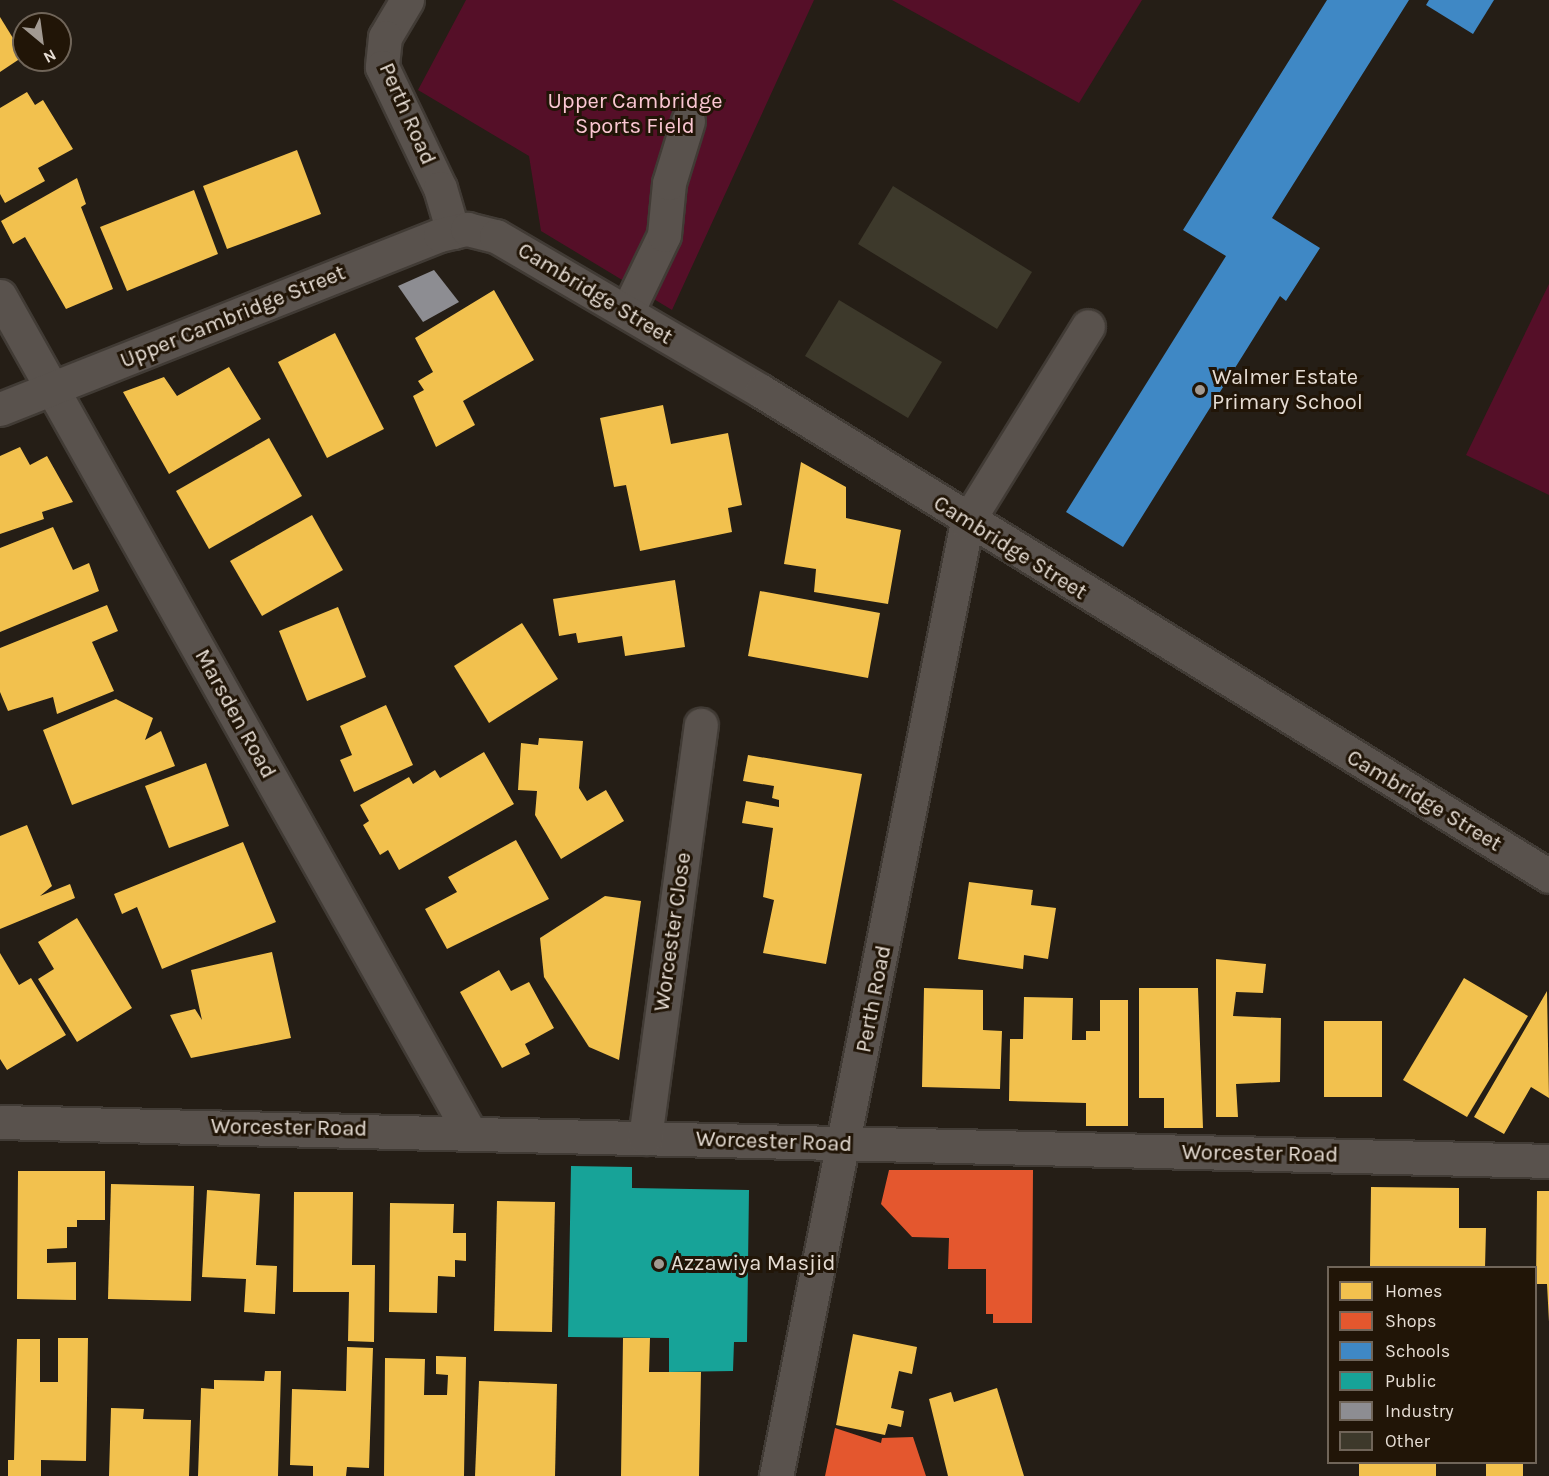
<!DOCTYPE html>
<html>
<head>
<meta charset="utf-8">
<style>
  body { margin:0 }
  #map { position:relative; width:1549px; height:1476px; overflow:hidden; background:#251e16; font-family:Karla,sans-serif }
  div>[style] { position:absolute }
  .green>* { inset:0; background:#550f28 }
  .homes>* { inset:0; background:#f2c14e }
  .shops>* { inset:0; background:#e4572e }
  .schools>* { inset:0; background:#3f88c5 }
  .public>* { inset:0; background:#17a398 }
  .industry>* { inset:0; background:#8d8d92 }
  .building>* { inset:0; background:#3d392b }
  .roads { filter:drop-shadow(2px 0 #413b35) drop-shadow(-2px 0 #413b35) drop-shadow(0 2px #413b35) drop-shadow(0 -2px #413b35) }
  .minor>* { height:33px; margin:-16.5px; padding:0 16.5px; transform-origin:16.5px; border-radius:16.5px; background:#59524d }
  .dots>* { width:16px; height:16px; translate:-50% -50%; box-sizing:border-box; border:3px solid #211507; border-radius:50% }
  span { translate:-50% -50%; white-space:nowrap; text-align:center; line-height:1.15; -webkit-text-stroke:6px #211507; paint-order:stroke }
  .park-label { font-size:22px; color:#fbc7d3 }
  .street-label { font-size:22px; color:#e6ddd4 }
  .poi-label { font-size:22px; color:#e6ddd4 }
  .left { translate:0 -50%; text-align:left }
  .legend { position:absolute; left:1327px; top:1266px; width:210px; height:198px; box-sizing:border-box; background:#211507; border:2px solid #706559; margin:0; padding:8px 10px; list-style:none; font-size:18px; color:#e6ddd4 }
  .legend li { display:flex; align-items:center; gap:12px; height:30px }
  .legend b { width:30px; border:2px solid #706559 }
  .north { position:absolute; left:12px; top:12px; width:60px; height:60px; box-sizing:border-box; background:#211507; border:2px solid #706559; border-radius:50%; rotate:151deg; font-size:16px; font-weight:700; line-height:24px; text-align:center; color:#e6ddd4 }
  .north::after { content:''; display:block; margin:auto; width:21px; height:27px; background:#a29a92; clip-path:polygon(50% 0,100% 100%,50% 72%,0 100%) }
</style>
</head>
<body>
<div id="map">
  <div class="green">
    <div style="clip-path:polygon(466px 0,814px 0,672px 310px,541px 231px,529px 156px,418px 90px)"></div>
    <div style="clip-path:polygon(892px 0,1142px 0,1079px 103px)"></div>
    <div style="clip-path:polygon(1549px 284px,1549px 495px,1466px 455px)"></div>
  </div>
  <div class="homes">
    <div style="clip-path:polygon(0 17px,24px 56px,0 72px)"></div>
    <div style="clip-path:polygon(27px 92px,35px 105px,43px 100px,73px 149px,38px 168px,45px 181px,5px 203px,0 194px,0 108px)"></div>
    <div style="clip-path:polygon(297px 150px,321px 214px,227px 249px,203px 186px)"></div>
    <div style="clip-path:polygon(77px 178px,86px 204px,81px 207px,113px 289px,66px 309px,25px 237px,13px 244px,1px 221px)"></div>
    <div style="clip-path:polygon(194px 190px,218px 254px,127px 291px,100px 227px)"></div>
    <div style="clip-path:polygon(494px 290px,534px 360px,463px 401px,475px 425px,436px 447px,413px 396px,424px 390px,418px 381px,433px 372px,415px 338px)"></div>
    <div style="clip-path:polygon(335px 333px,384px 429px,327px 458px,278px 362px)"></div>
    <div style="clip-path:polygon(229px 367px,261px 419px,169px 474px,123px 392px,164px 377px,177px 396px)"></div>
    <div style="clip-path:polygon(663px 405px,671px 444px,728px 433px,742px 505px,728px 508px,732px 532px,640px 551px,626px 485px,614px 487px,600px 418px)"></div>
    <div style="clip-path:polygon(269px 438px,302px 496px,209px 549px,176px 491px)"></div>
    <div style="clip-path:polygon(20px 447px,30px 465px,47px 456px,73px 502px,42px 512px,44px 519px,0 534px,0 456px)"></div>
    <div style="clip-path:polygon(801px 462px,846px 487px,846px 518px,901px 530px,888px 604px,814px 592px,816px 569px,784px 564px)"></div>
    <div style="clip-path:polygon(312px 515px,343px 570px,262px 616px,230px 561px)"></div>
    <div style="clip-path:polygon(53px 527px,73px 570px,89px 563px,99px 591px,0 632px,0 548px)"></div>
    <div style="clip-path:polygon(675px 580px,685px 647px,625px 656px,622px 636px,578px 643px,576px 633px,559px 636px,553px 599px)"></div>
    <div style="clip-path:polygon(760px 591px,880px 613px,868px 678px,748px 656px)"></div>
    <div style="clip-path:polygon(107px 605px,118px 631px,92px 642px,114px 691px,57px 714px,53px 697px,8px 711px,0 692px,0 648px)"></div>
    <div style="clip-path:polygon(338px 607px,366px 677px,307px 701px,279px 631px)"></div>
    <div style="clip-path:polygon(522px 623px,558px 679px,489px 723px,454px 666px)"></div>
    <div style="clip-path:polygon(116px 699px,153px 718px,145px 740px,161px 731px,175px 766px,72px 805px,43px 730px)"></div>
    <div style="clip-path:polygon(386px 705px,413px 765px,354px 792px,340px 760px,352px 755px,340px 726px)"></div>
    <div style="clip-path:polygon(539px 738px,583px 741px,579px 788px,587px 801px,606px 790px,624px 821px,561px 859px,535px 815px,537px 791px,518px 790px,521px 743px,538px 745px)"></div>
    <div style="clip-path:polygon(484px 752px,514px 804px,399px 870px,388px 850px,380px 855px,363px 825px,369px 821px,360px 805px,409px 777px,413px 784px,435px 770px,440px 778px)"></div>
    <div style="clip-path:polygon(748px 755px,862px 774px,826px 964px,763px 953px,774px 900px,763px 897px,773px 828px,742px 823px,746px 801px,779px 807px,779px 800px,772px 798px,774px 786px,743px 781px)"></div>
    <div style="clip-path:polygon(206px 763px,229px 826px,169px 848px,145px 786px)"></div>
    <div style="clip-path:polygon(27px 825px,52px 886px,40px 896px,70px 884px,75px 898px,0 929px,0 836px)"></div>
    <div style="clip-path:polygon(516px 840px,549px 899px,447px 949px,425px 909px,457px 892px,448px 877px)"></div>
    <div style="clip-path:polygon(243px 842px,276px 922px,162px 969px,137px 907px,122px 914px,114px 894px)"></div>
    <div style="clip-path:polygon(969px 882px,1033px 890px,1031px 905px,1056px 908px,1048px 959px,1024px 955px,1023px 969px,958px 959px)"></div>
    <div style="clip-path:polygon(605px 896px,641px 901px,619px 1060px,589px 1047px,544px 977px,540px 938px)"></div>
    <div style="clip-path:polygon(77px 918px,132px 1008px,77px 1042px,38px 979px,54px 969px,38px 942px)"></div>
    <div style="clip-path:polygon(272px 952px,291px 1038px,191px 1058px,170px 1015px,195px 1009px,202px 1020px,191px 970px)"></div>
    <div style="clip-path:polygon(0 953px,19px 985px,31px 978px,66px 1035px,7px 1070px,0 1059px)"></div>
    <div style="clip-path:polygon(1216px 959px,1266px 964px,1263px 993px,1236px 992px,1233px 1016px,1281px 1018px,1280px 1082px,1236px 1084px,1238px 1117px,1216px 1117px)"></div>
    <div style="clip-path:polygon(499px 970px,511px 991px,529px 982px,554px 1028px,525px 1044px,530px 1054px,502px 1068px,460px 992px)"></div>
    <div style="clip-path:polygon(1464px 978px,1528px 1016px,1467px 1117px,1403px 1080px)"></div>
    <div style="clip-path:polygon(924px 988px,983px 990px,983px 1030px,1002px 1031px,1000px 1089px,922px 1087px)"></div>
    <div style="clip-path:polygon(1139px 988px,1198px 988px,1203px 1128px,1164px 1128px,1164px 1098px,1139px 1098px)"></div>
    <div style="clip-path:polygon(1547px 991px,1549px 1098px,1531px 1087px,1504px 1134px,1474px 1117px)"></div>
    <div style="clip-path:polygon(1024px 997px,1073px 998px,1072px 1040px,1086px 1040px,1086px 1031px,1100px 1031px,1100px 1000px,1128px 1000px,1128px 1126px,1086px 1126px,1086px 1103px,1009px 1101px,1010px 1039px,1023px 1039px)"></div>
    <div style="clip-path:polygon(1324px 1021px,1382px 1021px,1382px 1097px,1324px 1097px)"></div>
    <div style="clip-path:polygon(18px 1171px,105px 1171px,105px 1220px,77px 1220px,77px 1227px,67px 1227px,67px 1248px,47px 1249px,47px 1263px,76px 1262px,76px 1300px,17px 1299px)"></div>
    <div style="clip-path:polygon(111px 1184px,194px 1186px,191px 1301px,108px 1299px)"></div>
    <div style="clip-path:polygon(1371px 1187px,1459px 1188px,1459px 1228px,1486px 1228px,1485px 1268px,1370px 1266px)"></div>
    <div style="clip-path:polygon(207px 1190px,260px 1194px,256px 1265px,277px 1266px,275px 1314px,244px 1312px,246px 1279px,202px 1277px)"></div>
    <div style="clip-path:polygon(1537px 1191px,1549px 1191px,1549px 1322px,1547px 1284px,1536px 1284px)"></div>
    <div style="clip-path:polygon(294px 1192px,353px 1192px,352px 1265px,375px 1265px,374px 1342px,348px 1341px,349px 1292px,293px 1292px)"></div>
    <div style="clip-path:polygon(497px 1201px,555px 1202px,552px 1332px,494px 1331px)"></div>
    <div style="clip-path:polygon(390px 1203px,454px 1204px,453px 1233px,466px 1233px,466px 1261px,455px 1260px,455px 1277px,438px 1276px,437px 1313px,389px 1312px)"></div>
    <div style="clip-path:polygon(853px 1334px,917px 1347px,912px 1374px,899px 1371px,891px 1408px,904px 1411px,901px 1427px,888px 1424px,885px 1435px,836px 1425px)"></div>
    <div style="clip-path:polygon(58px 1338px,88px 1338px,86px 1461px,41px 1460px,41px 1476px,8px 1476px,8px 1460px,14px 1460px,17px 1339px,40px 1339px,40px 1382px,58px 1382px)"></div>
    <div style="clip-path:polygon(623px 1338px,650px 1338px,649px 1372px,701px 1372px,699px 1476px,621px 1476px)"></div>
    <div style="clip-path:polygon(347px 1347px,373px 1348px,369px 1468px,347px 1467px,346px 1476px,313px 1476px,313px 1466px,290px 1465px,292px 1389px,346px 1391px)"></div>
    <div style="clip-path:polygon(436px 1356px,466px 1357px,464px 1476px,384px 1476px,385px 1358px,425px 1359px,424px 1395px,447px 1395px,448px 1375px,436px 1374px)"></div>
    <div style="clip-path:polygon(265px 1371px,281px 1371px,278px 1476px,198px 1476px,201px 1388px,214px 1389px,214px 1380px,264px 1381px)"></div>
    <div style="clip-path:polygon(479px 1381px,557px 1384px,555px 1476px,475px 1476px)"></div>
    <div style="clip-path:polygon(997px 1388px,1024px 1476px,948px 1476px,929px 1399px,951px 1392px,954px 1402px)"></div>
    <div style="clip-path:polygon(111px 1408px,144px 1409px,143px 1419px,191px 1420px,189px 1476px,109px 1476px)"></div>
    <div style="clip-path:polygon(1359px 1462px,1436px 1462px,1436px 1476px,1359px 1476px)"></div>
    <div style="clip-path:polygon(1486px 1462px,1523px 1462px,1523px 1476px,1486px 1476px)"></div>
  </div>
  <div class="shops">
    <div style="clip-path:polygon(889px 1170px,1033px 1170px,1032px 1323px,993px 1323px,993px 1314px,986px 1314px,986px 1269px,948px 1269px,949px 1238px,912px 1237px,881px 1204px)"></div>
    <div style="clip-path:polygon(835px 1428px,881px 1443px,882px 1438px,913px 1437px,926px 1476px,825px 1476px)"></div>
  </div>
  <div class="schools">
    <div style="clip-path:polygon(1327px 0,1409px 0,1272px 218px,1320px 248px,1286px 301px,1280px 296px,1123px 547px,1066px 512px,1226px 256px,1183px 230px)"></div>
    <div style="clip-path:polygon(1429px 0,1494px 0,1473px 34px,1426px 5px)"></div>
  </div>
  <div class="public">
    <div style="clip-path:polygon(571px 1166px,632px 1167px,632px 1188px,749px 1190px,747px 1342px,734px 1342px,733px 1371px,669px 1372px,669px 1338px,568px 1337px)"></div>
  </div>
  <div class="industry">
    <div style="clip-path:polygon(434px 270px,459px 302px,423px 322px,398px 286px)"></div>
  </div>
  <div class="building">
    <div style="clip-path:polygon(893px 186px,1032px 272px,997px 329px,858px 244px)"></div>
    <div style="clip-path:polygon(839px 300px,942px 362px,908px 418px,805px 356px)"></div>
  </div>
  <div class="roads">
    <div class="minor">
      <div style="left:407px;top:0;width:43px;rotate:120.7deg"></div>
      <div style="left:385px;top:37px;width:30px;rotate:96deg"></div>
      <div style="left:382px;top:67px;width:134px;rotate:64.4deg"></div>
      <div style="left:440px;top:188px;width:46px;rotate:73.5deg"></div>
      <div style="left:0;top:296px;width:960px;rotate:60.68deg"></div>
      <div style="left:627px;top:312px;width:85px;rotate:-64.3deg"></div>
      <div style="left:664px;top:235px;width:52px;rotate:-84.5deg"></div>
      <div style="left:669px;top:183px;width:65px;rotate:-73deg"></div>
      <div style="left:0;top:409px;width:473px;rotate:-21.6deg"></div>
      <div style="left:440px;top:235px;width:28px;rotate:-13deg"></div>
      <div style="left:467px;top:229px;width:30px;rotate:14deg"></div>
      <div style="left:496px;top:236px;width:307px;rotate:30.3deg"></div>
      <div style="left:761px;top:391px;width:925px;rotate:31.61deg"></div>
      <div style="left:0;top:1122px;width:1549px;rotate:1.44deg"></div>
      <div style="left:645px;top:1138px;width:417px;rotate:-82.3deg"></div>
      <div style="left:776px;top:1476px;width:973px;rotate:-78.68deg"></div>
      <div style="left:967px;top:522px;width:230px;rotate:-58.3deg"></div>
    </div>
  </div>
  <div class="dots">
    <div style="left:1200px;top:390px;background:#a29a92"></div>
    <div style="left:659px;top:1264px;background:#a29a92"></div>
  </div>
  <div class="park-label">
    <span style="left:635px;top:114px">Upper Cambridge<br>Sports Field</span>
  </div>
  <div class="street-label">
    <span style="left:407px;top:114px;rotate:66deg">Perth Road</span>
    <span style="left:595px;top:294px;rotate:31deg">Cambridge Street</span>
    <span style="left:233px;top:317px;rotate:-22deg">Upper Cambridge Street</span>
    <span style="left:1010px;top:548px;rotate:32deg">Cambridge Street</span>
    <span style="left:235px;top:714px;rotate:61deg">Marsden Road</span>
    <span style="left:1424px;top:801px;rotate:31deg">Cambridge Street</span>
    <span style="left:673px;top:932px;rotate:-82deg">Worcester Close</span>
    <span style="left:874px;top:999px;rotate:-79deg">Perth Road</span>
    <span style="left:289px;top:1128px;rotate:1deg">Worcester Road</span>
    <span style="left:774px;top:1142px;rotate:2deg">Worcester Road</span>
    <span style="left:1260px;top:1154px;rotate:1deg">Worcester Road</span>
  </div>
  <div class="poi-label">
    <span class="left" style="left:1212px;top:390px">Walmer Estate<br>Primary School</span>
    <span class="left" style="left:671px;top:1264px">Azzawiya Masjid</span>
  </div>
  <ul class="legend">
  <li><b style="height:16px;background:#f2c14e"></b>Homes</li>
  <li><b style="height:16px;background:#e4572e"></b>Shops</li>
  <li><b style="height:16px;background:#3f88c5"></b>Schools</li>
  <li><b style="height:16px;background:#17a398"></b>Public</li>
  <li><b style="height:16px;background:#8d8d92"></b>Industry</li>
  <li><b style="height:16px;background:#3d392b"></b>Other</li>
  </ul>
  <div class="north">N</div>
</div>
</body>
</html>
